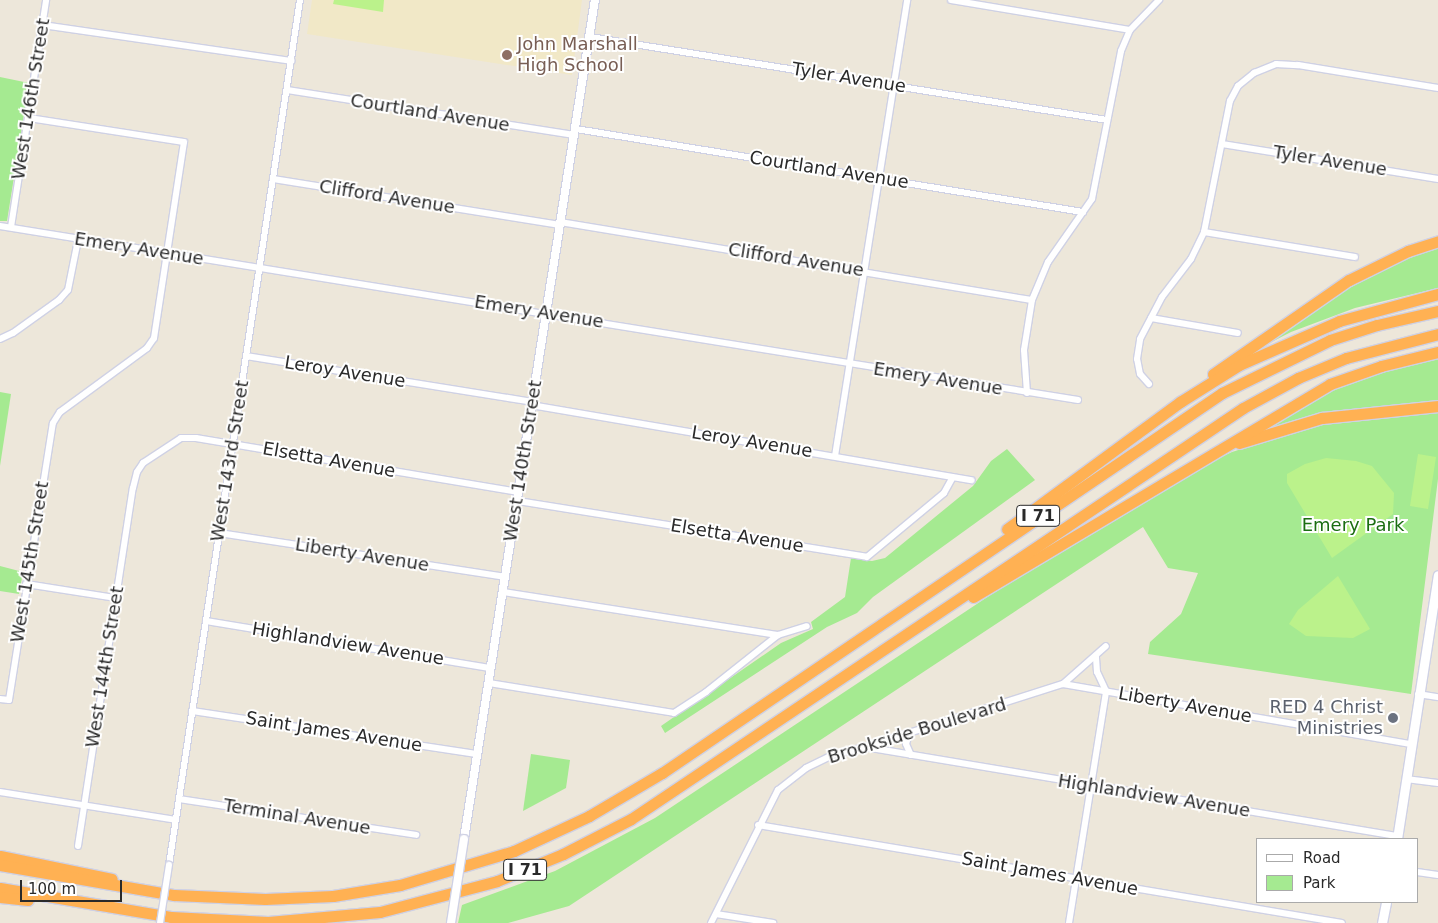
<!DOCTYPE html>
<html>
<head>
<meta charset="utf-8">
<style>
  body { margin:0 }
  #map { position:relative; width:1438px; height:923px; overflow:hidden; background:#ede7da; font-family:"DejaVu Sans",sans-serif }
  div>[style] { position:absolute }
  .education>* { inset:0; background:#f1e8c7 }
  .green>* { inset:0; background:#a5ea91 }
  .pitch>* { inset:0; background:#bbf28b }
  .roads { filter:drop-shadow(1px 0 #cfd1e4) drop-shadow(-1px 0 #cfd1e4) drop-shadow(0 1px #cfd1e4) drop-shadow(0 -1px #cfd1e4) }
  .minor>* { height:6px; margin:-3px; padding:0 3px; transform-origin:3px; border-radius:3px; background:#fff }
  .tertiary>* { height:8px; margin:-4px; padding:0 4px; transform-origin:4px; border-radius:4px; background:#fff }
  .secondary>* { height:9px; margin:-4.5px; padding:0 4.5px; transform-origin:4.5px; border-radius:4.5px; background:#fff }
  .motorway>* { height:11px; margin:-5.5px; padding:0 5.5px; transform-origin:5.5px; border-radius:5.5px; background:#ffb153 }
  .bridges { filter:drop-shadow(1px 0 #cfd1e4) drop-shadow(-1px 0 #cfd1e4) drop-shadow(0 1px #cfd1e4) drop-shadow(0 -1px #cfd1e4) }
  .minor-bridge>* { height:6px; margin:-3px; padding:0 3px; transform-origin:3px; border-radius:3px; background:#fff }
  .tertiary-bridge>* { height:8px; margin:-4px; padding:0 4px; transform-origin:4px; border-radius:4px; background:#fff }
  .dots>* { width:14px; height:14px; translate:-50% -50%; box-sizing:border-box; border:2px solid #fff; border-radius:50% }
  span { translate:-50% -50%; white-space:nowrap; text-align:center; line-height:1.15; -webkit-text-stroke:4px #fff; paint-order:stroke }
  .shield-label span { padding:1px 4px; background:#fff; border:1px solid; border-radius:4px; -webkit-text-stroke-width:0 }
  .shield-label { font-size:16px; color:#2a2a2a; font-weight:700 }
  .education-label { font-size:18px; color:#785e54 }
  .left { translate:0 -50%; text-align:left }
  .street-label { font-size:18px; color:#2a2a2a }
  .park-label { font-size:18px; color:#1b6e12 }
  .worship-label { font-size:18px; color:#5b616d }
  .right { translate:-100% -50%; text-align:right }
  .legend { position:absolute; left:1256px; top:838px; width:162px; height:65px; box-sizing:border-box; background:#fff; border:1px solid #aaa; margin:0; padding:6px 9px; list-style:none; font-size:15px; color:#2a2a2a }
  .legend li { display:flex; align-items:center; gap:10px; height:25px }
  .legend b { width:25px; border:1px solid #aaa }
  .scale { position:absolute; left:20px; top:880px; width:102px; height:22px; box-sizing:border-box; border:2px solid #2a2a2a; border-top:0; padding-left:6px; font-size:15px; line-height:18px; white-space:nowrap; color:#2a2a2a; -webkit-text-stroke:4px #fff; paint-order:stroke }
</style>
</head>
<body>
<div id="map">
  <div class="education">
    <div style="clip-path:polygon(312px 0,582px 0,572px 75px,307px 34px)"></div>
  </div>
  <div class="green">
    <div style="clip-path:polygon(0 77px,29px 83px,7px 221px,0 221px)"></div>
    <div style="clip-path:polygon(1438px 245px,1438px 288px,1355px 308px,1291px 332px,1248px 354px,1374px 269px)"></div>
    <div style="clip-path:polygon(1438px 356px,1438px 401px,1332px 411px,1272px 427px,1270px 423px,1316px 396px,1372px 373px)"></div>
    <div style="clip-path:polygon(0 392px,11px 394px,0 466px)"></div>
    <div style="clip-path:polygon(1433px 411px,1438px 413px,1438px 479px,1411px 694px,1148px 654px,1150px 642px,1181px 614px,1198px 573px,1168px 568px,1143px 527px,569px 906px,508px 923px,458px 923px,462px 905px,555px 871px,655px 818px,1016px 578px,1209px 463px,1232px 452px,1319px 424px)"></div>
    <div style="clip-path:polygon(1007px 449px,1035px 480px,873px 597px,857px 613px,827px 627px,665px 733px,661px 726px,781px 643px,813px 629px,811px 622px,845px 597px,851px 558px,872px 561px,885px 558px,973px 486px,991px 461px)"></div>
    <div style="clip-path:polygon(0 566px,23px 572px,19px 594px,0 591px)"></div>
    <div style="clip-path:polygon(531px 754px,570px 760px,566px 788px,523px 811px)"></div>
  </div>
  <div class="pitch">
    <div style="clip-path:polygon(334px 0,384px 0,383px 12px,333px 4px)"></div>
    <div style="clip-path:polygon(1418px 454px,1436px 457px,1428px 509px,1410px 506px)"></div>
    <div style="clip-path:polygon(1326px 458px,1356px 461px,1372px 466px,1394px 493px,1393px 514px,1332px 558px,1287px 483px,1287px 474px,1305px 464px)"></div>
    <div style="clip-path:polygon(1338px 576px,1370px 629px,1353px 638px,1306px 636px,1289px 624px,1298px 610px)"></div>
  </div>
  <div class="roads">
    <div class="minor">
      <div style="left:951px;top:0;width:181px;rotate:9.5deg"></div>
      <div style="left:42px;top:25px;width:252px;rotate:8.2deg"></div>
      <div style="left:590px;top:37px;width:524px;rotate:9.12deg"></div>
      <div style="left:287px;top:90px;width:291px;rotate:8.9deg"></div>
      <div style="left:576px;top:129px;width:514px;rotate:9.3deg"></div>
      <div style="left:1222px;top:144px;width:219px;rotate:9.2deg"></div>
      <div style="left:273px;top:179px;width:291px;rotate:9.1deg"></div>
      <div style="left:560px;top:222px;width:478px;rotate:9.4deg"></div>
      <div style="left:0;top:226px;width:1092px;rotate:9.17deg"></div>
      <div style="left:11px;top:227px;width:230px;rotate:-81.2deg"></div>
      <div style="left:1204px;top:232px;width:153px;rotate:9.4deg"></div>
      <div style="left:1151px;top:318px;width:88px;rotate:9.8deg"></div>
      <div style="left:0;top:339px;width:14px;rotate:-25deg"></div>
      <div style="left:13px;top:333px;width:57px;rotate:-35.7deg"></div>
      <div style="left:59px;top:300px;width:13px;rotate:-48deg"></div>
      <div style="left:68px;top:290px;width:51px;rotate:-78.7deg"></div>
      <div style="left:246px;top:356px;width:290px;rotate:9.1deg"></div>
      <div style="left:1149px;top:384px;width:13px;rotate:-132deg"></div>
      <div style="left:1140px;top:374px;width:15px;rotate:-101deg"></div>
      <div style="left:1137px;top:359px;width:20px;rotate:-81deg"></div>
      <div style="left:1140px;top:339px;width:47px;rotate:-62.4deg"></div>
      <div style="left:1162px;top:297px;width:48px;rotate:-52.7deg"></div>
      <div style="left:1191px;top:259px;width:30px;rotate:-64deg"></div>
      <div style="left:1204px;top:232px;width:134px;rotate:-78.8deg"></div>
      <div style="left:1230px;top:101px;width:17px;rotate:-62deg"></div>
      <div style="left:1238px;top:86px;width:21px;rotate:-39deg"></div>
      <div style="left:1254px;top:73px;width:24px;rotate:-22deg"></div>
      <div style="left:1276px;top:64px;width:22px;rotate:3deg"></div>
      <div style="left:1298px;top:65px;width:142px;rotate:9.3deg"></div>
      <div style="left:1027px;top:393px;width:43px;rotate:-94deg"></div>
      <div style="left:1024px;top:350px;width:51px;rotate:-80.9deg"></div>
      <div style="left:1032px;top:300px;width:41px;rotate:-67.2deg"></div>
      <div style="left:1048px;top:262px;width:77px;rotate:-55.1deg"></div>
      <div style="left:1092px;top:199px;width:151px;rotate:-78.9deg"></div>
      <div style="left:1121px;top:51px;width:23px;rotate:-67deg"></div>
      <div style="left:1130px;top:30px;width:42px;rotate:-46deg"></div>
      <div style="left:531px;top:405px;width:447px;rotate:9.7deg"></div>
      <div style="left:835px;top:456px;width:462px;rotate:-81deg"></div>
      <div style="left:518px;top:501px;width:353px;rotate:9.1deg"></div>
      <div style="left:867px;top:557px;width:100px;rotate:-39.7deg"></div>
      <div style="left:944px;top:493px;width:18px;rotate:-61deg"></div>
      <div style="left:219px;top:533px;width:289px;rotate:8.7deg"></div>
      <div style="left:26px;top:584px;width:90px;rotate:8.9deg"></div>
      <div style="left:503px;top:592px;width:278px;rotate:8.9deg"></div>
      <div style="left:206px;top:621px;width:289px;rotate:9.4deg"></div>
      <div style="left:489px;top:683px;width:187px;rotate:9.2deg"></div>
      <div style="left:674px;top:713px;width:38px;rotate:-33deg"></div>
      <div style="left:706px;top:692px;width:92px;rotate:-38.4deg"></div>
      <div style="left:778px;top:635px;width:30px;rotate:-17deg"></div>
      <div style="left:1063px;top:684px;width:353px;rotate:9.8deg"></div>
      <div style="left:1418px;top:694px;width:20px;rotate:9deg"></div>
      <div style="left:0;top:699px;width:9px;rotate:6deg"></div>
      <div style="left:9px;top:700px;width:280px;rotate:-81deg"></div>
      <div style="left:53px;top:423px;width:13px;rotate:-58deg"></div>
      <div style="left:60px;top:412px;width:108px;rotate:-36.3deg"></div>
      <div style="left:147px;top:348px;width:12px;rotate:-55deg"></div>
      <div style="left:154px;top:338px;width:198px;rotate:-81.3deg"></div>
      <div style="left:184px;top:142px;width:157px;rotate:-171.2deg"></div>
      <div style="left:192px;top:711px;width:288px;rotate:8.6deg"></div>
      <div style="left:909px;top:734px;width:10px;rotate:107deg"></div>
      <div style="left:906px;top:744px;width:12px;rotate:66deg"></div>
      <div style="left:865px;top:747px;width:539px;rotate:9.5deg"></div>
      <div style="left:1406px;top:779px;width:32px;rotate:7deg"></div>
      <div style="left:0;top:792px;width:178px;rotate:9deg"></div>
      <div style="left:179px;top:799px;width:240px;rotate:8.6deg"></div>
      <div style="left:758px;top:825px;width:592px;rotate:9.53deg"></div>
      <div style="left:78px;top:846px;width:362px;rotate:-81.3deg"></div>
      <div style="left:133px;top:488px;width:16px;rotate:-76deg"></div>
      <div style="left:137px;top:472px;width:11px;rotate:-56deg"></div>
      <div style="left:143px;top:463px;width:45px;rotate:-33.3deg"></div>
      <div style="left:181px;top:438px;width:15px"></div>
      <div style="left:196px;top:438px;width:327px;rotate:9.5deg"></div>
      <div style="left:169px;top:865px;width:875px;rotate:-81.39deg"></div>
      <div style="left:1417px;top:872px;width:21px;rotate:8deg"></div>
      <div style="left:716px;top:914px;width:58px;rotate:9deg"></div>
      <div style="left:711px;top:923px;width:149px;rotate:-63.3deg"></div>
      <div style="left:778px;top:790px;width:36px;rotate:-38deg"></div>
      <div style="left:806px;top:768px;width:32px;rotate:-26deg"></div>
      <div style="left:835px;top:754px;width:31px;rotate:-13deg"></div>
      <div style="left:865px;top:747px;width:208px;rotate:-17.7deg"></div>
      <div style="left:1063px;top:684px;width:57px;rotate:-41.5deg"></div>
      <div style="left:1069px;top:923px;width:235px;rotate:-80.9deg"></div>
      <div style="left:1106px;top:691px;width:21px;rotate:-115deg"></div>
      <div style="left:1097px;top:672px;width:16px;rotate:-94deg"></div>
    </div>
    <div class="tertiary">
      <div style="left:464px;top:839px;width:849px;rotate:-81.13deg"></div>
    </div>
    <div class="secondary">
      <div style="left:1397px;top:839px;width:267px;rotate:-81.2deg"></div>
      <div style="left:1382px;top:923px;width:21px;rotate:-79deg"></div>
    </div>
    <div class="motorway">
      <div style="left:1213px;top:374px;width:165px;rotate:-34.7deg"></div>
      <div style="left:1349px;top:280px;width:66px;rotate:-26.2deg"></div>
      <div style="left:1408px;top:251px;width:32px;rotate:-18deg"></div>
      <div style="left:1239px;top:443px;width:87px;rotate:-16.8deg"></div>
      <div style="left:1322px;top:418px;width:117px;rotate:-5.9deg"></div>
      <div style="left:1007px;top:529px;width:215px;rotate:-36.3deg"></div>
      <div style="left:1180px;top:402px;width:70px;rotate:-32.1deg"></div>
      <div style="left:1239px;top:365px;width:109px;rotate:-23.7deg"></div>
      <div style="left:1339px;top:321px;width:103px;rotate:-15.3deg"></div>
      <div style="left:973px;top:597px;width:416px;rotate:-30.8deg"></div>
      <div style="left:1330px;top:384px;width:54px;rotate:-19.4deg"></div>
      <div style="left:1381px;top:366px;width:59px;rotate:-13.8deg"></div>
      <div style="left:0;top:856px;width:114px;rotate:11.6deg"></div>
      <div style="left:0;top:865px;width:177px;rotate:9.8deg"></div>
      <div style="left:174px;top:895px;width:91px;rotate:2.5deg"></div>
      <div style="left:265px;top:899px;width:68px;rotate:-2.5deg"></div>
      <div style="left:333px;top:896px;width:68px;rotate:-9.3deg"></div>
      <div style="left:400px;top:885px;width:119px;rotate:-16.6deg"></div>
      <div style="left:514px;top:851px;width:83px;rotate:-25deg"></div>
      <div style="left:589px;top:816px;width:85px;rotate:-30.5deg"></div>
      <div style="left:662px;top:773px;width:677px;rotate:-34.16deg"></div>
      <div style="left:1222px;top:393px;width:120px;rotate:-26.1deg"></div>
      <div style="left:1330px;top:340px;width:49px;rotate:-17.7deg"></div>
      <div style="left:1377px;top:325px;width:63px;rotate:-12.9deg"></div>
      <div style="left:0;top:888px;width:173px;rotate:9.6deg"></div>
      <div style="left:171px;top:917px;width:97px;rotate:3deg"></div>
      <div style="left:268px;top:922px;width:112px;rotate:-5.1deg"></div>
      <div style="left:380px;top:912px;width:121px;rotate:-14.8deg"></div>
      <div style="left:497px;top:881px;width:71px;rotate:-22.2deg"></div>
      <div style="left:563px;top:854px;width:76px;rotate:-27.2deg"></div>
      <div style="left:631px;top:819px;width:737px;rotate:-33.88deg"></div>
      <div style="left:1243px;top:408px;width:63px;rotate:-28.6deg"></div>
      <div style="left:1298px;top:378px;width:52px;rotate:-22.6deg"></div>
      <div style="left:1346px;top:358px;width:95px;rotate:-14.6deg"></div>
      <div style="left:0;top:897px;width:28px;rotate:6deg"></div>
    </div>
  </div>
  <div class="bridges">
    <div class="minor-bridge">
      <div style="left:160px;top:923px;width:59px;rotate:-81.2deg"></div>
    </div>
    <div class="tertiary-bridge">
      <div style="left:451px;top:923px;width:85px;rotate:-81.2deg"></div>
    </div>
  </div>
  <div class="dots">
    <div style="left:507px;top:55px;background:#8d6e63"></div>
    <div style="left:1393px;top:718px;background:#6b7280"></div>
  </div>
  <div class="shield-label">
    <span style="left:1038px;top:516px">I 71</span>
    <span style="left:525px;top:870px">I 71</span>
  </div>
  <div class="education-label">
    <span class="left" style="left:517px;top:55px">John Marshall<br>High School</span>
  </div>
  <div class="street-label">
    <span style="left:849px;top:78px;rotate:9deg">Tyler Avenue</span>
    <span style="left:31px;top:99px;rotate:-81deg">West 146th Street</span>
    <span style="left:430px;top:113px;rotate:9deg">Courtland Avenue</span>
    <span style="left:1330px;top:161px;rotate:9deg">Tyler Avenue</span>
    <span style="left:829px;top:170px;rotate:9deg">Courtland Avenue</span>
    <span style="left:387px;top:197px;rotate:9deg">Clifford Avenue</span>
    <span style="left:139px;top:249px;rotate:9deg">Emery Avenue</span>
    <span style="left:796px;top:260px;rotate:9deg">Clifford Avenue</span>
    <span style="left:539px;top:312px;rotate:9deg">Emery Avenue</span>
    <span style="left:345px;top:372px;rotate:9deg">Leroy Avenue</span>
    <span style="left:938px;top:379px;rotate:9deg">Emery Avenue</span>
    <span style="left:752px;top:442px;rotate:9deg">Leroy Avenue</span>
    <span style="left:329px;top:460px;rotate:10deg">Elsetta Avenue</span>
    <span style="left:230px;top:461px;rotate:-81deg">West 143rd Street</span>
    <span style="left:523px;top:461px;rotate:-81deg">West 140th Street</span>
    <span style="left:737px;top:536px;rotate:9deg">Elsetta Avenue</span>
    <span style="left:362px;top:555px;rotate:9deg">Liberty Avenue</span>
    <span style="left:30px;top:562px;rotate:-81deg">West 145th Street</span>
    <span style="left:348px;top:644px;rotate:9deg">Highlandview Avenue</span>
    <span style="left:105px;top:667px;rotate:-81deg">West 144th Street</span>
    <span style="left:1185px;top:705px;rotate:10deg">Liberty Avenue</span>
    <span style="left:917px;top:731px;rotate:-17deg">Brookside Boulevard</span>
    <span style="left:334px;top:732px;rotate:9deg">Saint James Avenue</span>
    <span style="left:1154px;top:796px;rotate:9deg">Highlandview Avenue</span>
    <span style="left:297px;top:817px;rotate:9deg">Terminal Avenue</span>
    <span style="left:1050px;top:874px;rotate:10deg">Saint James Avenue</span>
  </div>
  <div class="park-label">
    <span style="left:1353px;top:525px">Emery Park</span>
  </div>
  <div class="worship-label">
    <span class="right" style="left:1383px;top:718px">RED 4 Christ<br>Ministries</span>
  </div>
  <ul class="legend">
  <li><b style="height:6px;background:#fff"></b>Road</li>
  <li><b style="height:14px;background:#a5ea91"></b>Park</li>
  </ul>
  <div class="scale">100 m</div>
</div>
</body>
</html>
